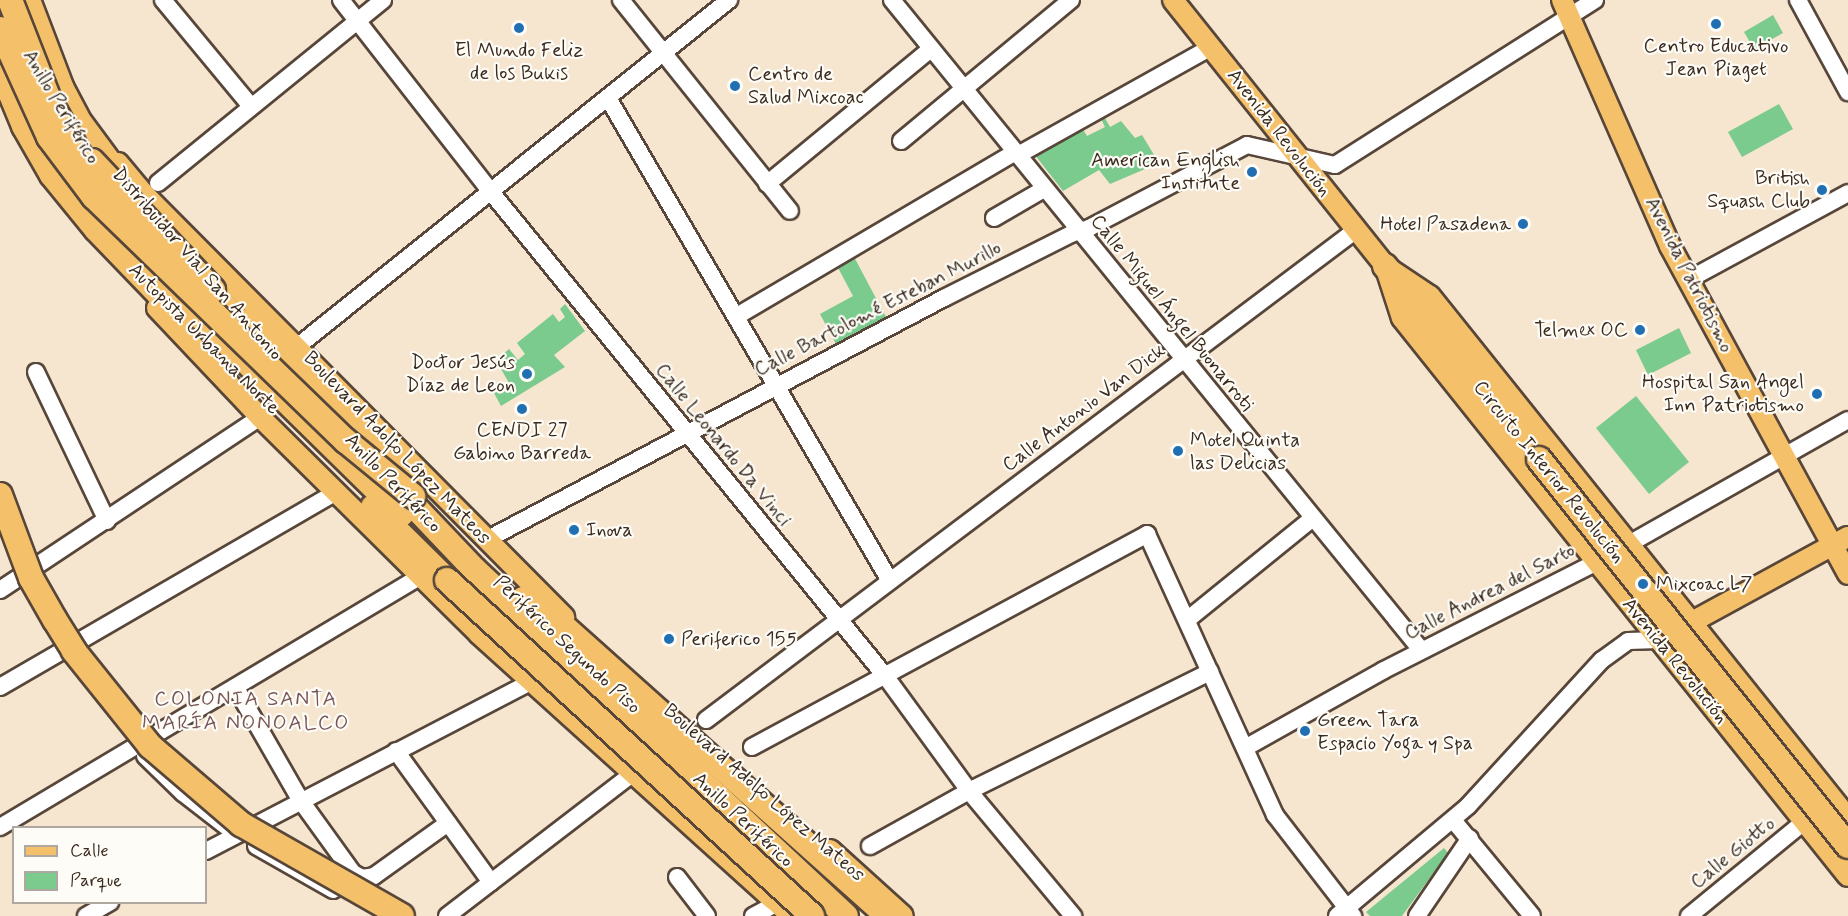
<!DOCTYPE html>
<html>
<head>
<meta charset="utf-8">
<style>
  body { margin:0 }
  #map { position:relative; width:1848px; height:916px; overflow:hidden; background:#f6e5cf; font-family:Mynerve,sans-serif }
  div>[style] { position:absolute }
  .green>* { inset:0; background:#7acb8d }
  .roads { filter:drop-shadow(2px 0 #574639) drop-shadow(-2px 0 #574639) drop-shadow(0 2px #574639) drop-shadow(0 -2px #574639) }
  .minor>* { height:16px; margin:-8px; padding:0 8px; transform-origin:8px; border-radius:8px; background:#fff }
  .major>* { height:20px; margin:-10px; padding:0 10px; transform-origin:10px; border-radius:10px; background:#f4c16a }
  .highway>* { height:24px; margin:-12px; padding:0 12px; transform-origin:12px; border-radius:12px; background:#f4c16a }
  .bridges { filter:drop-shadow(2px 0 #574639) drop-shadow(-2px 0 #574639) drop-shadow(0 2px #574639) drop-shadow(0 -2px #574639) }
  .highway-bridge>* { height:24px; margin:-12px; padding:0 12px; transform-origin:12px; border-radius:12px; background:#f4c16a }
  .dots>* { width:16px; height:16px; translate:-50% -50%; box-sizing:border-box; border:3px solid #fdfcf7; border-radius:50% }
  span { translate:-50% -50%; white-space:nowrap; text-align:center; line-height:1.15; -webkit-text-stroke:4.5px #fdfcf7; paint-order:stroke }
  .poi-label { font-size:20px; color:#3b2a1e }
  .left { translate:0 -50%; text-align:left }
  .right { translate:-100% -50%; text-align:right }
  .street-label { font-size:20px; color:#3b2a1e }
  .neighbourhood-label { font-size:21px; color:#785556; letter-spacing:1.5px }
  .legend { position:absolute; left:12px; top:826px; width:195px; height:78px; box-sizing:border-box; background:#fdfcf7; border:2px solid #afa8a0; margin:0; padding:8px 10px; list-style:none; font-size:18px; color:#3b2a1e }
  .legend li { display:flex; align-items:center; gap:12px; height:30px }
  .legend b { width:30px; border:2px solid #afa8a0 }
</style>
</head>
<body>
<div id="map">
  <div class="green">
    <div style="clip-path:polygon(1773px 15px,1783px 33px,1754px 49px,1744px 32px)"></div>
    <div style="clip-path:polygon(1779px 104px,1793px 129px,1742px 157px,1728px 132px)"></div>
    <div style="clip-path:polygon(1101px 111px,1110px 127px,1121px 121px,1135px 138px,1142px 135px,1159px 163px,1110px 184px,1099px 170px,1063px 191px,1031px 150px,1079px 123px,1087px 136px,1105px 127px,1098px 113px)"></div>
    <div style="clip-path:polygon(853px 255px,886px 317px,836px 344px,820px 314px,853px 296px,836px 264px)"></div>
    <div style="clip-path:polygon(565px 304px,585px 331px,554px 355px,565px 367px,501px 406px,494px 393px,509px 383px,496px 360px,509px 349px,518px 360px,525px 354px,517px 343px,553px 314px,559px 322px,565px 317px,560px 309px)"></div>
    <div style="clip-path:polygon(1679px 328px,1691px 353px,1648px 375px,1636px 350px)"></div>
    <div style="clip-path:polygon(1636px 396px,1689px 462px,1649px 494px,1596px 428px)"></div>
    <div style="clip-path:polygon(1444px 848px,1448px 853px,1402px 916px,1370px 916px,1366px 912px)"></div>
  </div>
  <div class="roads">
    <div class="minor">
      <div style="left:163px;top:0;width:136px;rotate:50.4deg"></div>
      <div style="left:341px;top:0;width:244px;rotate:52deg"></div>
      <div style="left:491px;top:192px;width:625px;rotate:50.84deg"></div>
      <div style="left:886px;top:677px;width:141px;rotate:53.9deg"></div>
      <div style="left:969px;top:791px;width:163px;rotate:50.2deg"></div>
      <div style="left:621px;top:0;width:270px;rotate:51.3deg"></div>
      <div style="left:892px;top:0;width:839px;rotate:50.85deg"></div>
      <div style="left:1798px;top:0;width:105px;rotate:61.5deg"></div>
      <div style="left:608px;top:98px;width:559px;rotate:59.72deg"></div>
      <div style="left:901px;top:141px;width:221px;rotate:-39.7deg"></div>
      <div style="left:1018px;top:155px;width:221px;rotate:-29.2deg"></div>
      <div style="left:158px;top:183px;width:290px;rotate:-39.1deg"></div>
      <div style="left:767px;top:184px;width:212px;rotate:-39.5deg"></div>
      <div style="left:994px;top:218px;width:58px;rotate:-30.1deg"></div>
      <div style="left:1688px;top:280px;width:182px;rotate:-28.5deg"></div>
      <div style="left:737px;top:316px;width:323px;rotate:-30.5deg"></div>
      <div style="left:298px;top:346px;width:553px;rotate:-38.76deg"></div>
      <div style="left:36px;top:372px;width:165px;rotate:64.5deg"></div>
      <div style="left:486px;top:540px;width:518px;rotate:-27.85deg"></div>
      <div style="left:944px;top:298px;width:142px;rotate:-26.7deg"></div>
      <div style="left:1071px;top:234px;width:19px;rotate:-18deg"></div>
      <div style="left:1089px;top:228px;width:178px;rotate:-27.7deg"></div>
      <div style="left:1247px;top:145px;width:90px;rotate:12.8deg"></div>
      <div style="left:1335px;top:165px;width:308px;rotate:-32.4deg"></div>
      <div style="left:0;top:590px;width:312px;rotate:-33.6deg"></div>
      <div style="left:1187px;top:620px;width:162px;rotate:-39deg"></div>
      <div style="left:0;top:687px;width:389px;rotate:-30.1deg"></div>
      <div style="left:236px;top:688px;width:130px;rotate:60.1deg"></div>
      <div style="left:301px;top:801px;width:89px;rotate:54.2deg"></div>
      <div style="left:353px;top:873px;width:10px;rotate:29deg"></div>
      <div style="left:362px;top:878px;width:12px;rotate:-9deg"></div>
      <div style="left:374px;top:876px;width:91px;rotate:-35.6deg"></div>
      <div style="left:706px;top:720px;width:814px;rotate:-37.01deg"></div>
      <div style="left:752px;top:747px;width:449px;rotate:-28.3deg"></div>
      <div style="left:1147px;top:534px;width:309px;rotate:65.5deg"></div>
      <div style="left:1275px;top:815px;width:128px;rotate:52.3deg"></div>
      <div style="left:1245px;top:748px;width:159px;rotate:-29.3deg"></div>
      <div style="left:1384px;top:670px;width:239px;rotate:-26.9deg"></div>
      <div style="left:1597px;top:562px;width:288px;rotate:-29.5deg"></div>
      <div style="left:396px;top:751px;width:162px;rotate:54.1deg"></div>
      <div style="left:145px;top:756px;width:53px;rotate:44.2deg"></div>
      <div style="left:183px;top:793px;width:62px;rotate:37.8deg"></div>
      <div style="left:1453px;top:820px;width:124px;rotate:50.5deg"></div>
      <div style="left:0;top:827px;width:492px;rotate:-30.8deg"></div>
      <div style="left:256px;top:846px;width:89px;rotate:29.7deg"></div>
      <div style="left:870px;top:846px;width:113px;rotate:-29.1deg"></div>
      <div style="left:969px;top:791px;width:269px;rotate:-26.3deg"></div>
      <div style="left:206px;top:851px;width:366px;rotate:-27.5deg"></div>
      <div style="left:677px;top:877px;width:49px;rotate:52.4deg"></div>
      <div style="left:86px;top:916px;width:28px;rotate:-30deg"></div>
      <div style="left:447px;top:916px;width:237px;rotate:-37.5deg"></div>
      <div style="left:753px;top:916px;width:27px;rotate:-28deg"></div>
      <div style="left:1337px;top:916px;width:171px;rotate:-40deg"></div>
      <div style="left:1468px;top:806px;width:198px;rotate:-47.5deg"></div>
      <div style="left:1602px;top:660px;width:32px;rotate:-36deg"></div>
      <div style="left:1628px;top:641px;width:31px;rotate:-2deg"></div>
      <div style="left:1417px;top:916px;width:94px;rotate:-55.8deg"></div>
      <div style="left:1689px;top:916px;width:149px;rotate:-39.3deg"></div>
    </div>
    <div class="major">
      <div style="left:1173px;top:0;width:340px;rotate:51.4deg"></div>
      <div style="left:1385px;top:266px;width:54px;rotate:33.7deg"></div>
      <div style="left:1430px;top:296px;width:669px;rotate:51.31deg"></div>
      <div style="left:1562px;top:0;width:269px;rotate:66.3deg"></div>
      <div style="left:1670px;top:246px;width:373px;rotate:61.5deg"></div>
      <div style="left:118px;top:163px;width:39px;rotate:50deg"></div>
      <div style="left:143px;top:193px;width:598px;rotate:45.2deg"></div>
      <div style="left:1388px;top:275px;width:45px;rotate:72deg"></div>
      <div style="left:1402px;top:318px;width:714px;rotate:51.37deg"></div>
      <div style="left:157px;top:308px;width:150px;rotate:46.6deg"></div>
      <div style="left:260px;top:417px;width:308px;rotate:44.7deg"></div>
      <div style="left:479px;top:634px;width:396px;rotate:42.1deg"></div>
      <div style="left:1679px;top:629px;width:192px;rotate:-28.6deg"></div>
      <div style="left:830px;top:850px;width:98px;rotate:42.1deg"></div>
    </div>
    <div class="highway">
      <div style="left:28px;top:0;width:95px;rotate:69.1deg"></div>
      <div style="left:62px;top:89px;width:40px;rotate:62deg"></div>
      <div style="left:81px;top:124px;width:72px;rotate:53.4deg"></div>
      <div style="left:0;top:10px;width:41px;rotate:67.2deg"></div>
      <div style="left:0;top:68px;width:63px;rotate:67.5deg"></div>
      <div style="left:24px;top:126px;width:56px;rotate:60.3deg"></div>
      <div style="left:52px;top:175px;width:70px;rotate:50.8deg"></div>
      <div style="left:96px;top:229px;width:121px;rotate:46deg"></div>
      <div style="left:1385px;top:266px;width:247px;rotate:51.4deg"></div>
      <div style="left:196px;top:276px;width:86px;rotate:46.4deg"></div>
      <div style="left:173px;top:290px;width:320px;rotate:44.5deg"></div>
      <div style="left:249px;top:322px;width:57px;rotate:49.9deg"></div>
      <div style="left:286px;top:366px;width:95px;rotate:42.4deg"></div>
      <div style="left:356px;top:430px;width:50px;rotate:49deg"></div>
      <div style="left:394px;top:485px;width:117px;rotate:46.4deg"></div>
      <div style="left:475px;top:570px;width:507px;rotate:43deg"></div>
      <div style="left:373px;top:507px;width:104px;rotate:44.6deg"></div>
      <div style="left:523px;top:599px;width:47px;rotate:33.7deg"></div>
      <div style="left:562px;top:625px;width:436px;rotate:41.8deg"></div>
      <div style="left:765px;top:888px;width:40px;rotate:44deg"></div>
    </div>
  </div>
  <div class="bridges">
    <div class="highway-bridge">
      <div style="left:10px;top:0;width:110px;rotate:68.6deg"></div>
      <div style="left:50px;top:102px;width:63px;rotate:60.6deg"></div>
      <div style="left:0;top:29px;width:119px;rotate:65.6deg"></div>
      <div style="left:49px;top:137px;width:75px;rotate:53.1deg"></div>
      <div style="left:94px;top:197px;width:351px;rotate:44.1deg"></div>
      <div style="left:346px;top:441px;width:87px;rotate:39.4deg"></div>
      <div style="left:92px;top:161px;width:177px;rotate:46.8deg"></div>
      <div style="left:1539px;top:459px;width:495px;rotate:51.4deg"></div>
      <div style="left:0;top:495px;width:89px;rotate:69.5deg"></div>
      <div style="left:31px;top:578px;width:48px;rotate:60.3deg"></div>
      <div style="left:55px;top:620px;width:36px;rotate:58deg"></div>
      <div style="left:74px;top:651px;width:122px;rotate:51.3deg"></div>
      <div style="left:150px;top:746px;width:120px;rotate:40.6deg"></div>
      <div style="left:241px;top:824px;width:185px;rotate:29.7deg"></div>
      <div style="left:447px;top:580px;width:496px;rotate:42.6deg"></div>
    </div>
  </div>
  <div class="dots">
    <div style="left:1716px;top:24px;background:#1f6fb2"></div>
    <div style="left:519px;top:28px;background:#1f6fb2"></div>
    <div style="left:735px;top:86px;background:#1f6fb2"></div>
    <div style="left:1252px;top:172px;background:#1f6fb2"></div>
    <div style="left:1822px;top:190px;background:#1f6fb2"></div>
    <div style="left:1523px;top:224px;background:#1f6fb2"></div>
    <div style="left:1640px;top:330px;background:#1f6fb2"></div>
    <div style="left:527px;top:374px;background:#1f6fb2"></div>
    <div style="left:1817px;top:394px;background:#1f6fb2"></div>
    <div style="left:522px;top:409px;background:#1f6fb2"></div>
    <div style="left:1178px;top:451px;background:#1f6fb2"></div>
    <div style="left:574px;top:530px;background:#1f6fb2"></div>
    <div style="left:1643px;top:584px;background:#1f6fb2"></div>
    <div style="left:669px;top:639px;background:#1f6fb2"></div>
    <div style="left:1305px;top:731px;background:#1f6fb2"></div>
  </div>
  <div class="poi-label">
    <span style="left:1716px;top:58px">Centro Educativo<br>Jean Piaget</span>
    <span style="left:519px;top:62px">El Mundo Feliz<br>de los Bukis</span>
    <span class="left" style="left:748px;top:86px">Centro de<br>Salud Mixcoac</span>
    <span class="right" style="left:1240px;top:172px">American English<br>Institute</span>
    <span class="right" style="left:1810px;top:190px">British<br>Squash Club</span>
    <span class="right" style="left:1511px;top:224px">Hotel Pasadena</span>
    <span class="right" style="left:1628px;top:330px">Telmex OC</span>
    <span class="right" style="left:515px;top:374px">Doctor Jesús<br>Díaz de Leon</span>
    <span class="right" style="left:1804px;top:394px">Hospital San Angel<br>Inn Patriotismo</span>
    <span style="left:522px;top:442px">CENDI 27<br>Gabino Barreda</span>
    <span class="left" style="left:1190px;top:452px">Motel Quinta<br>las Delicias</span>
    <span class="left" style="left:586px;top:530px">Inova</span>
    <span class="left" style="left:1656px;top:584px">Mixcoac L7</span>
    <span class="left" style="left:681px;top:639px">Periferico 155</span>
    <span class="left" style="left:1317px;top:732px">Green Tara<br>Espacio Yoga y Spa</span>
  </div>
  <div class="street-label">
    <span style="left:61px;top:107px;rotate:59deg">Anillo Periférico</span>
    <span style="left:1279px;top:133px;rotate:52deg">Avenida Revolución</span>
    <span style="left:197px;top:264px;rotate:49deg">Distribuidor Vial San Antonio</span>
    <span style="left:1689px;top:275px;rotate:63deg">Avenida Patriotismo</span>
    <span style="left:878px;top:309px;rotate:-27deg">Calle Bartolomé Esteban Murillo</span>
    <span style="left:1172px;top:313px;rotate:51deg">Calle Miguel Ángel Buonarroti</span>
    <span style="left:204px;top:339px;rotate:45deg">Autopista Urbana Norte</span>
    <span style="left:1084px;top:408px;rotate:-37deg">Calle Antonio Van Dick</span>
    <span style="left:723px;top:445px;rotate:51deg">Calle Leonardo Da Vinci</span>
    <span style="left:397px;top:448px;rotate:46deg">Boulevard Adolfo López Mateos</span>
    <span style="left:1549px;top:472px;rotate:51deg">Circuito Interior Revolución</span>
    <span style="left:393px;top:483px;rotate:46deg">Anillo Periférico</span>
    <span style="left:1490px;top:592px;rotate:-27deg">Calle Andrea del Sarto</span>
    <span style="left:567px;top:645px;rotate:43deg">Periférico Segundo Piso</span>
    <span style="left:1675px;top:661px;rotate:51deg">Avenida Revolución</span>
    <span style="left:764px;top:793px;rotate:41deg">Boulevard Adolfo López Mateos</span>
    <span style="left:743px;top:820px;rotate:43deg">Anillo Periférico</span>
    <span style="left:1733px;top:853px;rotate:-39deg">Calle Giotto</span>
  </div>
  <div class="neighbourhood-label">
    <span style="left:246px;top:711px">COLONIA SANTA<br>MARÍA NONOALCO</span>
  </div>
  <ul class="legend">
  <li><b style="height:8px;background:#f4c16a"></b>Calle</li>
  <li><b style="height:16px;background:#7acb8d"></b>Parque</li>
  </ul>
</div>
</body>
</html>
